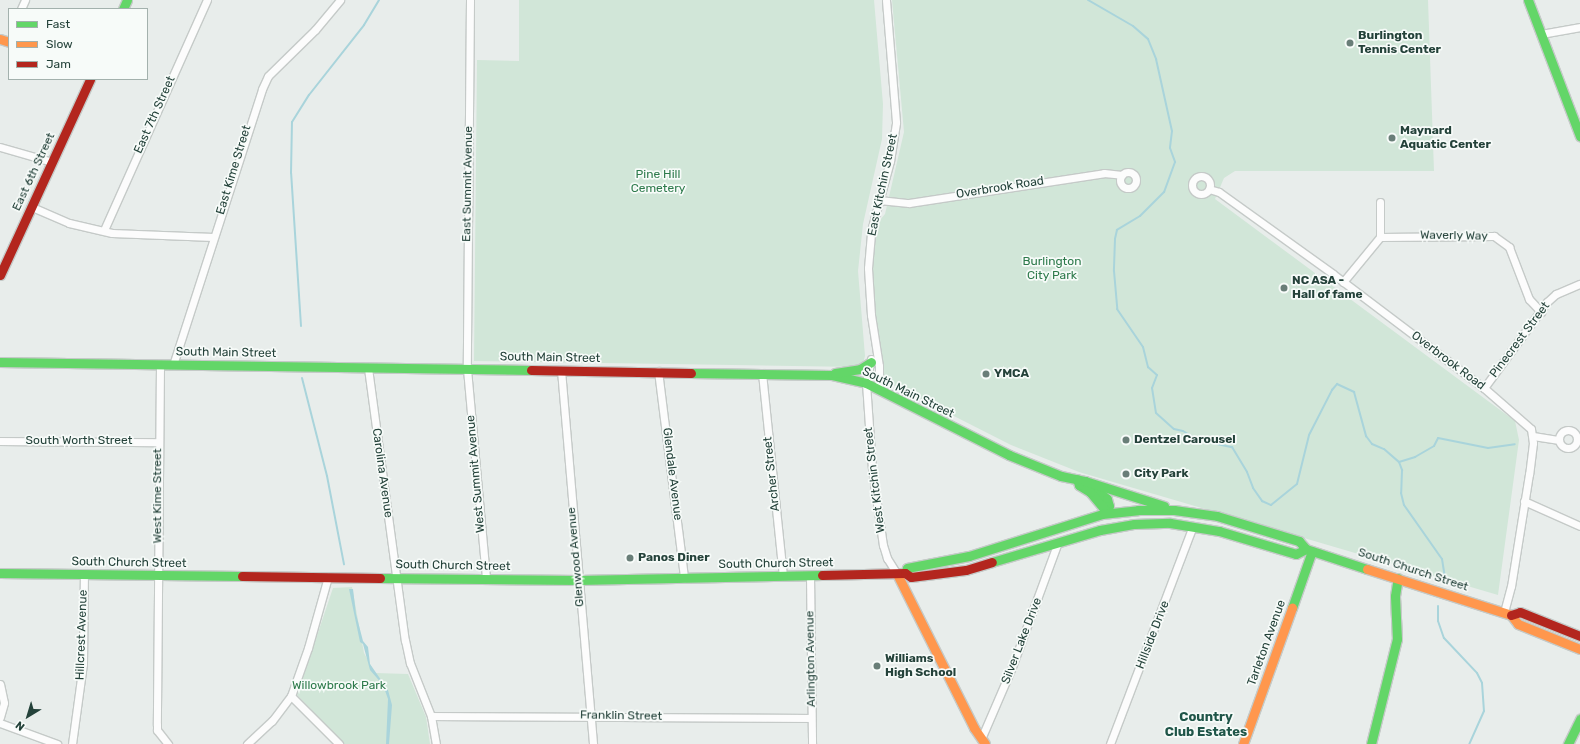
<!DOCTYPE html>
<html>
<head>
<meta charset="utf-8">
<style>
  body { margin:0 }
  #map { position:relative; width:1580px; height:744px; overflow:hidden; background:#e8edeb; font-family:Rubik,sans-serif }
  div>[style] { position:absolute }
  .green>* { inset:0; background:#d1e6d8 }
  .water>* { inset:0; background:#a9d4db }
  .stream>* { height:2px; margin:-1px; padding:0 1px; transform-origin:1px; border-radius:1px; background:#a9d4db }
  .roads { filter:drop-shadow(1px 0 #c5cac8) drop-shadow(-1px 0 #c5cac8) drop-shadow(0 1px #c5cac8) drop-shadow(0 -1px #c5cac8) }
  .street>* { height:7px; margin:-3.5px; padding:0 3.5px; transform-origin:3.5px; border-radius:3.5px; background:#fcfcfc }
  .street>.ring { margin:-3.5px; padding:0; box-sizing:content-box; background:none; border:7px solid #fcfcfc; border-radius:50% }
  .fast>* { height:9px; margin:-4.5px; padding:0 4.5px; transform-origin:4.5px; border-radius:4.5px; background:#63d668 }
  .slow>* { height:9px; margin:-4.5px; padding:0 4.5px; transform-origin:4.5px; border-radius:4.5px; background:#ff974d }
  .jam>* { height:9px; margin:-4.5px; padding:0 4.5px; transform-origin:4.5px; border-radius:4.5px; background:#b3261e }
  .dots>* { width:11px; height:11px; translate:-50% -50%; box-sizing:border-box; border:2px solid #f7fbf9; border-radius:50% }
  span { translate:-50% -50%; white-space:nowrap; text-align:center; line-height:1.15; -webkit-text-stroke:3.5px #f7fbf9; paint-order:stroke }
  .poi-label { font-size:12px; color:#24423a; font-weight:700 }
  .left { translate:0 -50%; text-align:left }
  .street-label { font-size:12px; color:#24423a }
  .park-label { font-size:12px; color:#2d7a4b }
  .neighbourhood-label { font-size:13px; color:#1f5548; font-weight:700 }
  .legend { position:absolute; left:8px; top:8px; width:140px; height:72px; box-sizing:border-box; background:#f7fbf9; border:1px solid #a3b1ad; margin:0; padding:5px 7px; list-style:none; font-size:12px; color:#24423a }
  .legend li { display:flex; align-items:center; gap:8px; height:20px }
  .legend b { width:20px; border:1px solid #a3b1ad }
  .north { position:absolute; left:8px; top:696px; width:40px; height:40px; -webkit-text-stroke:3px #f7fbf9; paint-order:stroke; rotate:218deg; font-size:11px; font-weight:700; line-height:16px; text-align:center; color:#24423a }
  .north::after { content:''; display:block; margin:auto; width:14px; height:18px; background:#24423a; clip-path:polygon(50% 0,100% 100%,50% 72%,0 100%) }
</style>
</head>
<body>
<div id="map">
  <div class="green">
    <div style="clip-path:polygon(519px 0,874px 0,883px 104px,882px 139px,863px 224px,858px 271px,865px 356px,863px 363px,857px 367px,474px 361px,477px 60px,519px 61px)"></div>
    <div style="clip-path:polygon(892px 0,1428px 0,1434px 171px,1235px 171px,1224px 178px,1215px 199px,1515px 421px,1519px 440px,1498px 595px,1079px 472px,1011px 445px,883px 380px,869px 267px,871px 231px,885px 214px,904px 132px)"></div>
    <div style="clip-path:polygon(352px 587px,364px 653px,375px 673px,408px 674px,426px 717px,430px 744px,344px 744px,297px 695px,333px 588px)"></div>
  </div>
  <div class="water">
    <div style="clip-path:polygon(349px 589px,353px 589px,356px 614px,363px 641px,368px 647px,370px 664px,388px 690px,392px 705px,389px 744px,386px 744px,388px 699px,383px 685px,370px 670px,363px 644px,360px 642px)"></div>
  </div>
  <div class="stream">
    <div style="left:1088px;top:0;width:52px;rotate:30deg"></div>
    <div style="left:1133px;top:26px;width:20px;rotate:41deg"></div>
    <div style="left:1148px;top:39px;width:22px;rotate:68deg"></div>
    <div style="left:1156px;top:59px;width:74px;rotate:77.5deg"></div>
    <div style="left:1172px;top:131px;width:17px;rotate:97deg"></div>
    <div style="left:1170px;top:148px;width:15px;rotate:70deg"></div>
    <div style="left:1175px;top:162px;width:32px;rotate:110deg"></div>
    <div style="left:1164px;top:192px;width:34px;rotate:135deg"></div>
    <div style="left:1140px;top:216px;width:27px;rotate:149deg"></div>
    <div style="left:1117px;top:230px;width:9px;rotate:103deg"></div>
    <div style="left:1115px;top:239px;width:32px;rotate:92deg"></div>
    <div style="left:1114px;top:271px;width:38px;rotate:85deg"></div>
    <div style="left:1117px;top:309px;width:46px;rotate:55.6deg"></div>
    <div style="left:1143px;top:347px;width:21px;rotate:76deg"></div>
    <div style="left:1148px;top:367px;width:12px;rotate:42deg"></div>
    <div style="left:1157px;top:375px;width:14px;rotate:111deg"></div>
    <div style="left:1152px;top:388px;width:25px;rotate:81deg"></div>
    <div style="left:1156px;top:413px;width:24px;rotate:42deg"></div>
    <div style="left:1174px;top:429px;width:9px;rotate:13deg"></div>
    <div style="left:1183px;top:431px;width:17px;rotate:31deg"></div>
    <div style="left:1198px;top:440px;width:35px;rotate:12deg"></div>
    <div style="left:1232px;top:447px;width:29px;rotate:59deg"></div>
    <div style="left:1247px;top:472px;width:17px;rotate:69deg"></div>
    <div style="left:1253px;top:488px;width:16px;rotate:55deg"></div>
    <div style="left:1262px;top:501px;width:10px;rotate:24deg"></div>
    <div style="left:1271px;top:505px;width:33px;rotate:-39deg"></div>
    <div style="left:1297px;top:484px;width:50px;rotate:-76.2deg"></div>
    <div style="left:1309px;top:435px;width:51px;rotate:-62.9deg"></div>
    <div style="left:1332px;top:390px;width:8px;rotate:-50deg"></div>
    <div style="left:1337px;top:384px;width:19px;rotate:25deg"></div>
    <div style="left:1354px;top:392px;width:46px;rotate:74.7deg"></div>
    <div style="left:1366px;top:436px;width:10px;rotate:53deg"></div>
    <div style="left:1372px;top:444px;width:13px;rotate:23deg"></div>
    <div style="left:1384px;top:449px;width:20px;rotate:41deg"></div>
    <div style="left:1399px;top:462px;width:9px;rotate:69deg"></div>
    <div style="left:1402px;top:470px;width:23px;rotate:92deg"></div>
    <div style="left:1401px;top:493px;width:12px;rotate:76deg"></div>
    <div style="left:1404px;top:505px;width:66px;rotate:54.9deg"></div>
    <div style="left:1442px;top:559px;width:20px;rotate:81deg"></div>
    <div style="left:301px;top:326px;width:153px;rotate:-93.7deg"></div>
    <div style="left:291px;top:173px;width:51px;rotate:-88.9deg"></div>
    <div style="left:292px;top:122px;width:32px;rotate:-58deg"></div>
    <div style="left:309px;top:95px;width:89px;rotate:-51.8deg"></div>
    <div style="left:364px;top:25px;width:29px;rotate:-59deg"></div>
    <div style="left:302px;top:378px;width:101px;rotate:75.7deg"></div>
    <div style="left:327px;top:476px;width:90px;rotate:79.1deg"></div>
    <div style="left:1399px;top:462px;width:17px;rotate:-17deg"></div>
    <div style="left:1415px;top:457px;width:22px;rotate:-30deg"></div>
    <div style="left:1434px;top:446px;width:9px;rotate:-63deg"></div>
    <div style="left:1438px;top:438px;width:51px;rotate:11.3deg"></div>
    <div style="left:1488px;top:448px;width:27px;rotate:-8deg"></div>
    <div style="left:1438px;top:606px;width:15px;rotate:90deg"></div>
    <div style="left:1438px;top:621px;width:18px;rotate:71deg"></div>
    <div style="left:1444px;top:638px;width:48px;rotate:46.7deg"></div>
    <div style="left:1477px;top:673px;width:11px;rotate:63deg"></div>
    <div style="left:1482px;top:683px;width:28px;rotate:86deg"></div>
    <div style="left:1484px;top:711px;width:36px;rotate:114deg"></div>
  </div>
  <div class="roads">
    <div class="street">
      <div style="left:470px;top:0;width:369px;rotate:90.5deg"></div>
      <div style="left:467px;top:369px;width:210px;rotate:84.8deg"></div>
      <div style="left:21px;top:9px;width:10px;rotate:-66deg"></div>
      <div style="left:1541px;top:34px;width:40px;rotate:-10deg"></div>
      <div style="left:0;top:147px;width:54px;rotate:16.1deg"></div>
      <div class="ring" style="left:1120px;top:172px;width:9px;height:9px"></div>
      <div class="ring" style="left:1192px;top:176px;width:11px;height:11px"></div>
      <div style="left:1209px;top:189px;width:10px;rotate:17deg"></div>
      <div style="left:1219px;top:192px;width:140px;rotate:35.7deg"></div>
      <div style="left:1333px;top:274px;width:189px;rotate:37.1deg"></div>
      <div style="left:1484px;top:388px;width:62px;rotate:41.1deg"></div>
      <div style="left:1531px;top:429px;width:14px;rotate:82deg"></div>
      <div style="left:1533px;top:443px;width:31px;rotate:97deg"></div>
      <div style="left:1529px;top:474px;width:113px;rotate:99.1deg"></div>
      <div style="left:1511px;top:586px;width:28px;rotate:105deg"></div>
      <div style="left:879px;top:200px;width:30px;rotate:6deg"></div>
      <div style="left:909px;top:203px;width:197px;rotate:-8.7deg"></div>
      <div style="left:1104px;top:173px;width:18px;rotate:6deg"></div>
      <div style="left:1380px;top:202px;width:35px;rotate:90deg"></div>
      <div style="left:32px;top:207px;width:40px;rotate:23.4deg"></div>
      <div style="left:69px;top:223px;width:44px;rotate:13.1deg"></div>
      <div style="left:112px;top:233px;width:101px;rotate:2.3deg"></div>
      <div style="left:104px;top:230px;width:252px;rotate:-65.9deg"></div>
      <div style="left:1343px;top:282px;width:58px;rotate:-50.6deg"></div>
      <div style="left:1380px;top:237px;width:114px;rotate:-0.5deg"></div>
      <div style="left:1494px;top:236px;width:19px;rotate:36deg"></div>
      <div style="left:1509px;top:247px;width:56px;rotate:69deg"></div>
      <div style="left:1529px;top:299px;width:18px;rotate:47deg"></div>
      <div style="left:871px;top:359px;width:25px;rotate:102deg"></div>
      <div style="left:866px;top:383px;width:86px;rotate:86deg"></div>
      <div style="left:872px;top:469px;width:77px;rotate:81.8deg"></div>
      <div style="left:883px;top:545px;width:14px;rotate:73deg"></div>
      <div style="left:887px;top:558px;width:19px;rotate:58deg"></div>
      <div style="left:160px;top:365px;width:360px;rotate:90.5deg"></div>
      <div style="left:157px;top:725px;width:5px;rotate:90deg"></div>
      <div style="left:157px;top:730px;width:18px;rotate:52deg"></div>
      <div style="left:173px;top:365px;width:290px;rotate:-72.1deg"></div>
      <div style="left:262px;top:89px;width:14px;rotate:-65deg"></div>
      <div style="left:268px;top:76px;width:66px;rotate:-44.4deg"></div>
      <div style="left:315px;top:30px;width:39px;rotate:-50deg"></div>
      <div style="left:368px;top:368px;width:275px;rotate:82.3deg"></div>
      <div style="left:405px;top:640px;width:24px;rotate:78deg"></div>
      <div style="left:410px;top:663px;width:57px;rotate:68.4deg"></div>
      <div style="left:431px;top:716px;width:28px;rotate:80deg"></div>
      <div style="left:561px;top:370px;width:375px;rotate:85.1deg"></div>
      <div style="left:658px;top:371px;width:209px;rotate:82.8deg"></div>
      <div style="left:762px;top:373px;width:203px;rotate:84.1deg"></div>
      <div style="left:1484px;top:388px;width:107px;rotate:-53.8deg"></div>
      <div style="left:1547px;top:302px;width:12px;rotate:-42deg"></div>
      <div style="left:1556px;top:294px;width:26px;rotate:-23deg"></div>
      <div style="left:879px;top:389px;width:23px;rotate:-90deg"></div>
      <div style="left:879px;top:366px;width:52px;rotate:-98.9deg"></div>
      <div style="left:871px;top:315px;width:47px;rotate:-93.7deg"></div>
      <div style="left:868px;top:268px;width:37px;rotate:-85deg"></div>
      <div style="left:871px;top:231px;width:73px;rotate:-74.8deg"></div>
      <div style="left:890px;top:161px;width:39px;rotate:-81deg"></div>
      <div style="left:896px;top:122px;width:122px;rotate:-94.7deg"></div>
      <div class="ring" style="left:1559px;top:430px;width:11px;height:11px"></div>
      <div style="left:1533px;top:436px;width:25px;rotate:9deg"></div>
      <div style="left:0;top:441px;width:159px;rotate:0.4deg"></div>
      <div style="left:1524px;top:501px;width:61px;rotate:24.1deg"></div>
      <div style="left:810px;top:575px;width:169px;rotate:89.3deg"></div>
      <div style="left:0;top:684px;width:19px;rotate:78deg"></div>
      <div style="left:4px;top:703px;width:15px;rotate:106deg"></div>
      <div style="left:291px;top:696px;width:68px;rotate:45deg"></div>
      <div style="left:431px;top:716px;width:380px;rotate:0.3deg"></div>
      <div style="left:0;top:723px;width:61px;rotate:20.2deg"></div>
      <div style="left:981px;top:739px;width:78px;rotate:-66.7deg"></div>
      <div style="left:1012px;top:667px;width:133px;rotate:-69.8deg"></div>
      <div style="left:72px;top:744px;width:81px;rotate:-82.2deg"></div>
      <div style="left:83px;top:664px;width:90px;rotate:-89.4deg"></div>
      <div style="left:247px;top:744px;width:34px;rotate:-43deg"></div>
      <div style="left:272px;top:721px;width:31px;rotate:-53deg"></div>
      <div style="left:291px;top:696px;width:51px;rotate:-70.5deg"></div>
      <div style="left:308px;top:648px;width:74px;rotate:-74.3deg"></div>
      <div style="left:1110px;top:744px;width:233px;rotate:-69.2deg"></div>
    </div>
    <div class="fast">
      <div style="left:1528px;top:0;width:146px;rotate:69.1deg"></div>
      <div style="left:123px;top:9px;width:10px;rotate:-66deg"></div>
      <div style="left:0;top:362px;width:531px;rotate:0.86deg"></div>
      <div style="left:691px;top:373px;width:141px;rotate:0.8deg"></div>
      <div style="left:832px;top:375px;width:35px;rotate:13deg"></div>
      <div style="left:866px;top:383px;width:160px;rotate:26.7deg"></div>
      <div style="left:1009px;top:455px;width:56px;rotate:22deg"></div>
      <div style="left:1061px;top:476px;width:25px;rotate:12deg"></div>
      <div style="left:1085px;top:481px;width:28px;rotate:39deg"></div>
      <div style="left:1107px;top:499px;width:7px;rotate:74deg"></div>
      <div style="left:1109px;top:506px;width:6px;rotate:121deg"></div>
      <div style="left:1106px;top:511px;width:25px;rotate:-130deg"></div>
      <div style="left:1090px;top:492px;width:13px;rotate:-148deg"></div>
      <div style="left:1079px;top:485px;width:6px;rotate:-108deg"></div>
      <div style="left:835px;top:373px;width:25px;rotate:-9deg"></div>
      <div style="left:860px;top:369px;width:13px;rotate:-32deg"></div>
      <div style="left:1085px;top:481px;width:83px;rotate:17.6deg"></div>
      <div style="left:992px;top:562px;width:113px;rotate:-16.5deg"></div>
      <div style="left:1100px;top:530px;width:35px;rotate:-10deg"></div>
      <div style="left:1134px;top:524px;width:36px;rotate:-2deg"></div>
      <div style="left:1170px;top:523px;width:50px;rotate:9.3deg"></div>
      <div style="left:1219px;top:531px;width:80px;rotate:16.6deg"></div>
      <div style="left:1296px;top:554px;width:11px;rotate:-27deg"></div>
      <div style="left:0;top:573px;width:242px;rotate:0.7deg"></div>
      <div style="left:905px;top:573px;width:5px;rotate:-68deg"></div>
      <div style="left:907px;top:568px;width:63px;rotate:-11deg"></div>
      <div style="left:969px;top:556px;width:139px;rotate:-17.5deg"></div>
      <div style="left:1102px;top:514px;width:36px;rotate:-6deg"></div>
      <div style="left:1138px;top:510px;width:36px"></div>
      <div style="left:1174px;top:510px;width:43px;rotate:7.9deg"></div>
      <div style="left:1217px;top:516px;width:86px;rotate:17deg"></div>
      <div style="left:1299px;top:541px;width:11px;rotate:49deg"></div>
      <div style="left:1306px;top:549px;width:64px;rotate:18.2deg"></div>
      <div style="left:380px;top:578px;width:198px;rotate:0.6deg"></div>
      <div style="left:578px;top:580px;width:244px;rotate:-1.2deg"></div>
      <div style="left:1292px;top:608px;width:60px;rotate:-70.7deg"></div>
      <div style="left:1371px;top:744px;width:108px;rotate:-76.1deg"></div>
      <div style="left:1397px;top:639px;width:43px;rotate:-92.7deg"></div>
      <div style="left:1395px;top:596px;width:18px;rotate:-81deg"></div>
      <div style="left:1568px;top:744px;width:28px;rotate:-64deg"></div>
    </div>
    <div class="slow">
      <div style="left:0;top:39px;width:9px;rotate:18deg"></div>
      <div style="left:1367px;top:569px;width:151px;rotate:17.7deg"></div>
      <div style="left:1511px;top:615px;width:11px;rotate:52deg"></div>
      <div style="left:1518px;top:624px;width:67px;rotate:22deg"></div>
      <div style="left:897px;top:574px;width:172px;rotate:63.4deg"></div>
      <div style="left:974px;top:728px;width:19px;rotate:55deg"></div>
      <div style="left:1243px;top:744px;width:145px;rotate:-70.2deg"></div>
    </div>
    <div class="jam">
      <div style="left:0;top:275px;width:216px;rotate:-65.3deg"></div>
      <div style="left:531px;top:370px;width:160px;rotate:1.1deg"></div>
      <div style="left:822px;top:575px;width:83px;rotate:-1.4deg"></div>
      <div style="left:905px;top:573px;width:7px;rotate:34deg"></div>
      <div style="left:911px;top:577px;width:55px;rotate:-7.3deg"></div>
      <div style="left:966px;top:570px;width:27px;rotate:-17deg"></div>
      <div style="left:242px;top:576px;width:138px;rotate:0.8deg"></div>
      <div style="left:1511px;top:615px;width:9px;rotate:-18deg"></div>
      <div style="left:1520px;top:612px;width:65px;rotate:21.8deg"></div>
    </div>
  </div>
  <div class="dots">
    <div style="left:1350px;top:43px;background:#697e78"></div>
    <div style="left:1392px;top:138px;background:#697e78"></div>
    <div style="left:1284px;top:288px;background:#697e78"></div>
    <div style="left:986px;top:374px;background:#697e78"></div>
    <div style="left:1126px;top:440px;background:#697e78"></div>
    <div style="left:1126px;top:474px;background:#697e78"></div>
    <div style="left:630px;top:558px;background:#697e78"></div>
    <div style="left:877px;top:666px;background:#697e78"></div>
  </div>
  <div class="poi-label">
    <span class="left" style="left:1358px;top:43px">Burlington<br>Tennis Center</span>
    <span class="left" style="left:1400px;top:138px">Maynard<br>Aquatic Center</span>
    <span class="left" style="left:1292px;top:288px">NC ASA -<br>Hall of fame</span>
    <span class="left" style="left:994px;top:374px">YMCA</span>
    <span class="left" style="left:1134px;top:440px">Dentzel Carousel</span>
    <span class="left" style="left:1134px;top:474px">City Park</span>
    <span class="left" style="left:638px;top:558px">Panos Diner</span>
    <span class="left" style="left:885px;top:666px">Williams<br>High School</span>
  </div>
  <div class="street-label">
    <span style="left:155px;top:115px;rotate:-66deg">East 7th Street</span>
    <span style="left:234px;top:170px;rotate:-73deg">East Kime Street</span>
    <span style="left:34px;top:172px;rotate:-65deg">East 6th Street</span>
    <span style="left:468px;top:184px;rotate:-89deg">East Summit Avenue</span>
    <span style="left:883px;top:185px;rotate:-78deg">East Kitchin Street</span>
    <span style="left:1000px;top:188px;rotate:-9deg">Overbrook Road</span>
    <span style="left:1454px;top:236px;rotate:1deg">Waverly Way</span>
    <span style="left:1520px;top:340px;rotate:-53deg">Pinecrest Street</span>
    <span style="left:226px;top:353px;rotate:1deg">South Main Street</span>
    <span style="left:550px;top:358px;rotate:1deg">South Main Street</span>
    <span style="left:1448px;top:361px;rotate:37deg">Overbrook Road</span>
    <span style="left:908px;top:393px;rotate:26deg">South Main Street</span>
    <span style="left:79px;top:441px">South Worth Street</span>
    <span style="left:382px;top:473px;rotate:82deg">Carolina Avenue</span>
    <span style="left:476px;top:474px;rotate:-95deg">West Summit Avenue</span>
    <span style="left:672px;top:474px;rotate:83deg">Glendale Avenue</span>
    <span style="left:772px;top:474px;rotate:-96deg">Archer Street</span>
    <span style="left:875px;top:480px;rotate:-97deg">West Kitchin Street</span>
    <span style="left:158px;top:496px;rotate:-90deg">West Kime Street</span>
    <span style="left:576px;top:557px;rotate:-95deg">Glenwood Avenue</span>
    <span style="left:129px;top:563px;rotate:1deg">South Church Street</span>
    <span style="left:776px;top:564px;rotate:-1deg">South Church Street</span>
    <span style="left:453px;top:566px;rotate:1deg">South Church Street</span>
    <span style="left:1413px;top:570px;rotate:18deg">South Church Street</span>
    <span style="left:82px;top:635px;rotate:-88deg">Hillcrest Avenue</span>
    <span style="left:1153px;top:635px;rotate:-69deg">Hillside Drive</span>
    <span style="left:1022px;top:641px;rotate:-69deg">Silver Lake Drive</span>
    <span style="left:1267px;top:643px;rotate:-70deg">Tarleton Avenue</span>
    <span style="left:811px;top:659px;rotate:-91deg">Arlington Avenue</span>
    <span style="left:621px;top:716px;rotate:1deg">Franklin Street</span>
  </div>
  <div class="park-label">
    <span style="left:658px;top:182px">Pine Hill<br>Cemetery</span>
    <span style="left:1052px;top:269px">Burlington<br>City Park</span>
    <span style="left:339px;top:686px">Willowbrook Park</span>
  </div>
  <div class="neighbourhood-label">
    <span style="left:1206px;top:725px">Country<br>Club Estates</span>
  </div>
  <ul class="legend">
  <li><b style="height:5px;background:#63d668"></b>Fast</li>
  <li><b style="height:5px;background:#ff974d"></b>Slow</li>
  <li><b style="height:5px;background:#b3261e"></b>Jam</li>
  </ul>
  <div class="north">N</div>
</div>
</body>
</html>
